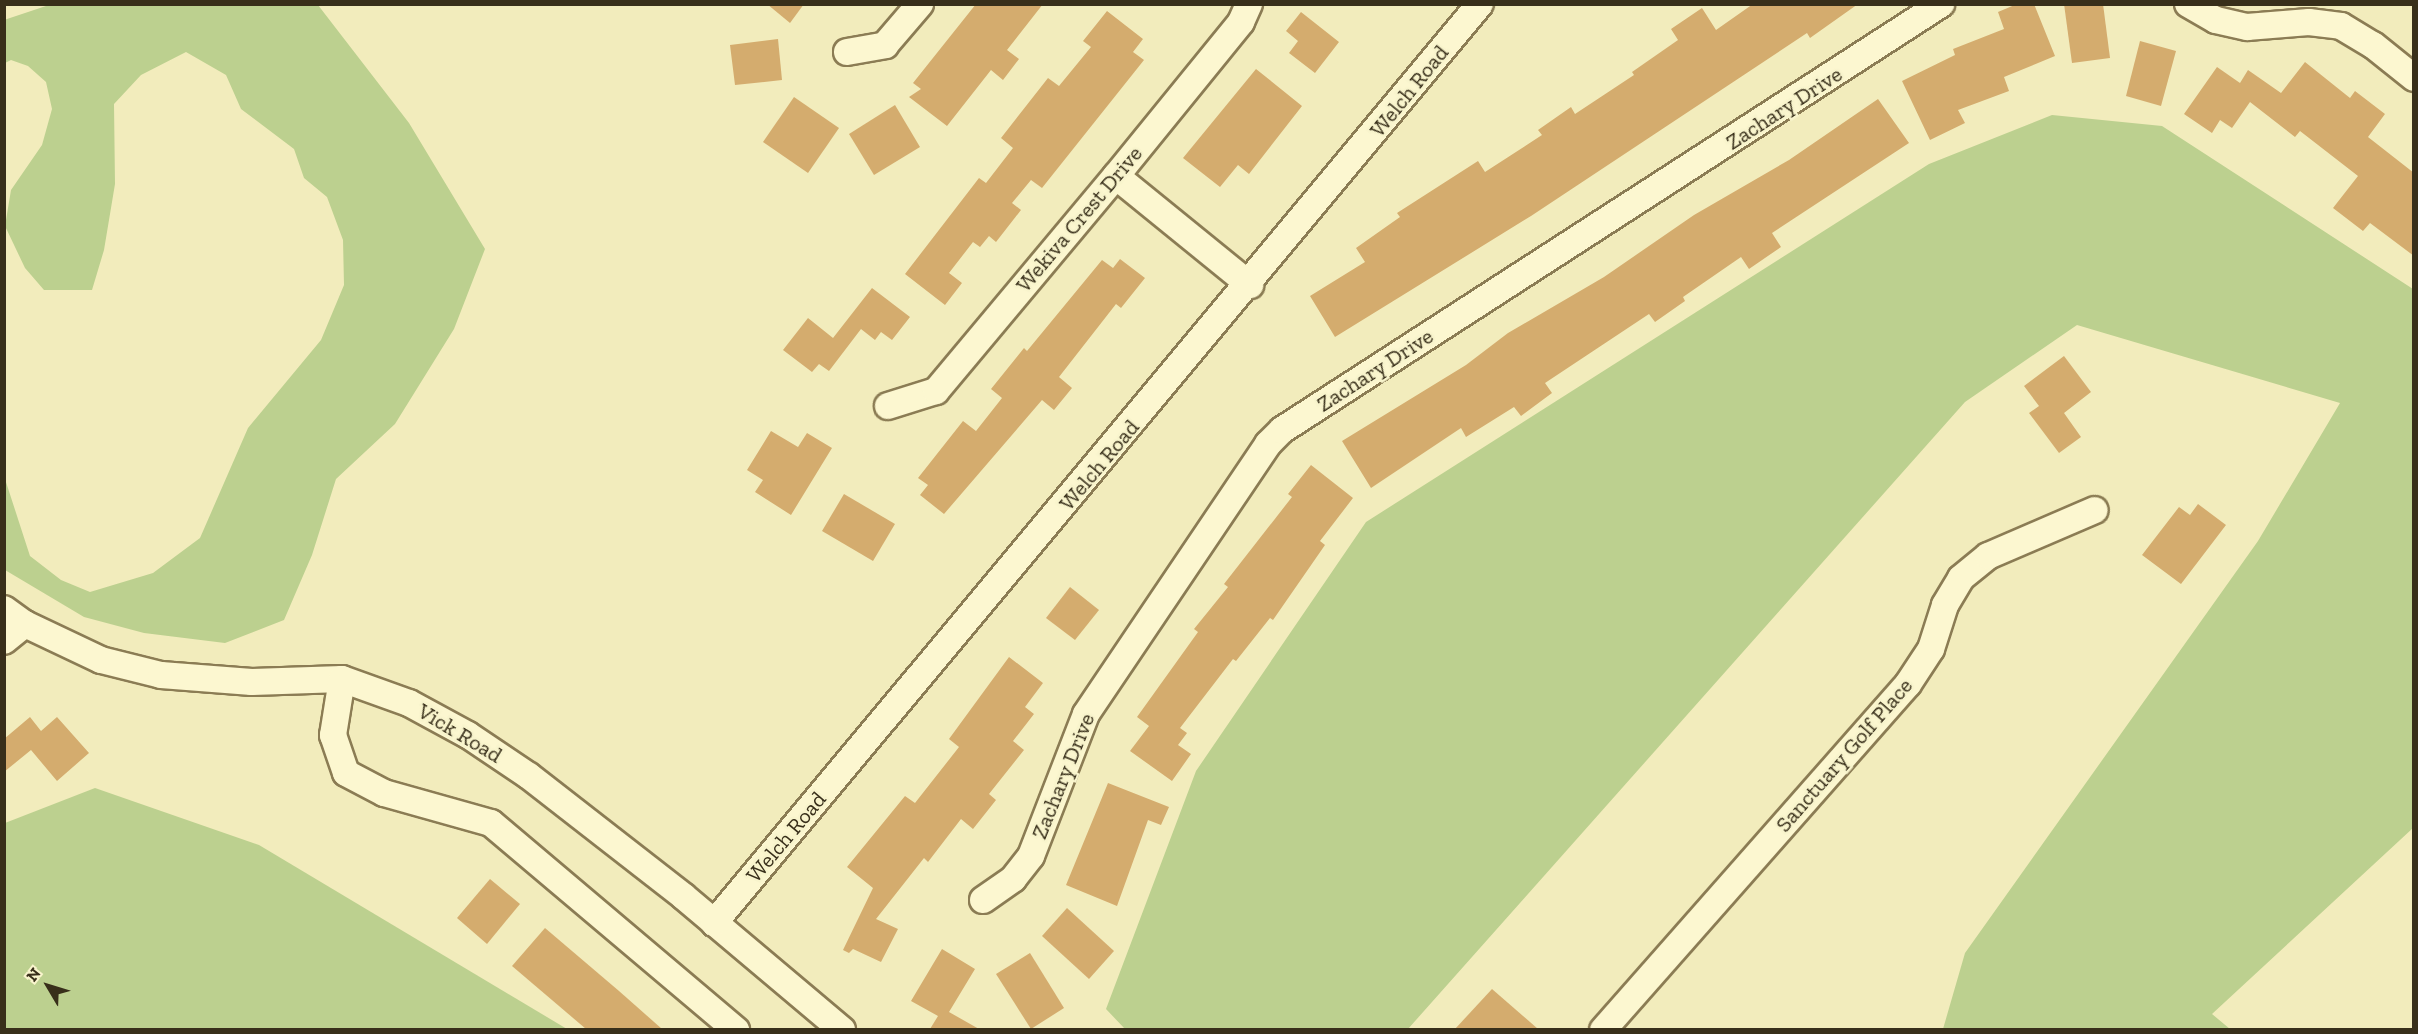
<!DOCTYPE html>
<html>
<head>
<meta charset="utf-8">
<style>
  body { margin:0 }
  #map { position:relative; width:2418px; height:1034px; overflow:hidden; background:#f2ecbc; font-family:"Zilla Slab",serif }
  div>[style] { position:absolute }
  .green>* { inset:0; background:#bcd08f }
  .building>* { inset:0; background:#d4ac6e }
  .roads { filter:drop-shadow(2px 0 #8b7c54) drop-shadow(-2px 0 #8b7c54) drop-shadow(0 2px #8b7c54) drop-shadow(0 -2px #8b7c54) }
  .minor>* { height:26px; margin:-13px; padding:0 13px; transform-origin:13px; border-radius:13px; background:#fcf7d0 }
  span { translate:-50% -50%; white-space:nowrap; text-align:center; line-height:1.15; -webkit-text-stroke:5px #f8f4cc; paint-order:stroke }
  .street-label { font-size:22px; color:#382f1a }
  .frame { position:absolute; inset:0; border:6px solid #382f1a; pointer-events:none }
  .north { position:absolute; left:18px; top:956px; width:60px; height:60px; -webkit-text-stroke:4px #f8f4cc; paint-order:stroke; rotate:308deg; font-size:16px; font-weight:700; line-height:24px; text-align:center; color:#382f1a }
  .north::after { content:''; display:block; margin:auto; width:21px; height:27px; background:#382f1a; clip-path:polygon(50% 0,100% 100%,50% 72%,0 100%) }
</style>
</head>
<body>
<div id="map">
  <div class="green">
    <div style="clip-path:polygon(49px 5px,318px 5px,409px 123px,485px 249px,454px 329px,395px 424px,336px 479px,312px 555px,284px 620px,225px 643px,144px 633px,84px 617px,5px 570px,5px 479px,30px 556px,61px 580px,90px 592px,153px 573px,200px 538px,248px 428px,321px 340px,344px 285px,343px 240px,327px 197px,304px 178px,294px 149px,241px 109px,226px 75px,186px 52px,141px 75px,114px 104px,115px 184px,104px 250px,92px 290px,44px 290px,25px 268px,5px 226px,11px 190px,42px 145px,52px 109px,46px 82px,28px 66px,11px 60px,5px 63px,4px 20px)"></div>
    <div style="clip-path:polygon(2052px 115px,2162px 126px,2413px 289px,2413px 828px,2212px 1014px,2230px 1029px,1943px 1029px,1965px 953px,2258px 541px,2340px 403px,2077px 325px,1965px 402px,1408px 1029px,1125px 1029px,1106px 1009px,1196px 771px,1366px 522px,1929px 164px)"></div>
    <div style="clip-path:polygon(95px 788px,259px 845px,567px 1029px,5px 1029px,5px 823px)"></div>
  </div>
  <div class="building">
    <div style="clip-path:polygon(767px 4px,804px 4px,790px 23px)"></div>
    <div style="clip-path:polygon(976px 4px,1043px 4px,1007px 50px,1019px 59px,1003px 80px,991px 70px,947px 126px,909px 97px,921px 89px,913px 83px)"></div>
    <div style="clip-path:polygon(1753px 4px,1858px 4px,1810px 38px,1807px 33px,1531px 216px,1335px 337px,1310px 296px,1365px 262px,1356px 248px,1400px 217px,1397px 213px,1478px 161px,1485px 172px,1542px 135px,1538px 130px,1571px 107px,1575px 114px,1634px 75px,1632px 72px,1678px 40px,1671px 29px,1702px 8px,1716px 30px)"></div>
    <div style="clip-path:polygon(2017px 4px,2034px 4px,2055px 56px,2004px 77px,2009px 91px,1958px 110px,1965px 123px,1930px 140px,1902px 81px,1955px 55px,1953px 49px,2004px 29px,1998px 12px)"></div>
    <div style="clip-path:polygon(2064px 4px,2103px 4px,2110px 58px,2072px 63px)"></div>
    <div style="clip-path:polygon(1107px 11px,1143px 39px,1133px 52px,1144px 60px,1042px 188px,1031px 180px,1012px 203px,1021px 210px,996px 242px,989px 236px,980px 247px,973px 242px,949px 273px,962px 283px,945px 305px,905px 274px,979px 178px,986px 183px,1013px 148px,1001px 138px,1048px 78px,1059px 86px,1091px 47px,1083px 41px)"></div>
    <div style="clip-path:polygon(1301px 12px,1339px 42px,1315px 73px,1289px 53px,1298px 41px,1286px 31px)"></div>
    <div style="clip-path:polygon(778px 39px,782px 80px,735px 85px,730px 45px)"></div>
    <div style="clip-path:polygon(2140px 41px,2176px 51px,2161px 106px,2126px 96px)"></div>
    <div style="clip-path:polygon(2305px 62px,2350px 98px,2355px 91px,2385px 114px,2368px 137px,2414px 173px,2414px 256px,2370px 223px,2363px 231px,2333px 208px,2358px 176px,2300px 131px,2295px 137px,2250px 102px,2232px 128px,2220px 120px,2212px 133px,2184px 114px,2217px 67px,2240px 83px,2248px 70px,2281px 93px)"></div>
    <div style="clip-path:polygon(1256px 69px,1302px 106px,1249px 174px,1238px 165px,1220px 187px,1183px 158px)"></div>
    <div style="clip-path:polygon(794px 97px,839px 128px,808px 173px,763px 142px)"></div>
    <div style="clip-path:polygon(1878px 99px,1909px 143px,1772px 233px,1781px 247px,1749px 269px,1741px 257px,1683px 297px,1685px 301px,1655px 322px,1649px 314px,1545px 383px,1552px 393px,1521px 416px,1514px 407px,1466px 437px,1461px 428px,1371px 488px,1342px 441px,1466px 365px,1508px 333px,1604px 277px,1694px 215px,1789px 160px)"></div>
    <div style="clip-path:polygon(895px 105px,920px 147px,874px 175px,849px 134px)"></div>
    <div style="clip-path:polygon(1120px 259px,1145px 278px,1121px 308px,1116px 304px,1059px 377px,1072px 388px,1054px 410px,1042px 400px,944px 514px,920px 495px,928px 485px,918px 478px,963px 421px,976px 431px,1002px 398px,991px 389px,1024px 348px,1027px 351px,1102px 260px,1113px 268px)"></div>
    <div style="clip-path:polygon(872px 288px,910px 317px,892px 340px,881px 332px,875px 340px,861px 329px,829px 371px,819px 364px,812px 372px,783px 350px,808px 318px,833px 338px)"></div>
    <div style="clip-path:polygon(2064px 356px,2091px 392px,2064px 413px,2081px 437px,2059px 453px,2029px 413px,2039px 406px,2024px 386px)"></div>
    <div style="clip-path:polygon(771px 431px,798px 447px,807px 433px,832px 448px,791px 515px,755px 492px,763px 480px,747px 470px)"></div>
    <div style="clip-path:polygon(1311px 465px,1353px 498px,1320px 541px,1325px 545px,1273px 620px,1270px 618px,1236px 661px,1233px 659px,1180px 728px,1187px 733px,1178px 745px,1191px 754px,1172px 781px,1130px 751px,1149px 726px,1137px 717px,1198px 632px,1194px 629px,1228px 587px,1224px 584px,1292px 497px,1288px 494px)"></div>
    <div style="clip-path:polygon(844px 494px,895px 524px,873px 561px,822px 531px)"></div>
    <div style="clip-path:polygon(2198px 504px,2226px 525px,2181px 584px,2142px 555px,2179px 507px,2190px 515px)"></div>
    <div style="clip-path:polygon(1070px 587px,1099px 610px,1075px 640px,1046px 618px)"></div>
    <div style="clip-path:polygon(1009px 657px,1043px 683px,1025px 707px,1034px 714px,1013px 741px,1024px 750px,989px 794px,996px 800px,973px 829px,961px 819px,928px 862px,924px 858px,876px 919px,898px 929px,881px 962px,853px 949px,849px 953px,843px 950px,873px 888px,847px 867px,905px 796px,915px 803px,959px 747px,949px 739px)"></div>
    <div style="clip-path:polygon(30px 717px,41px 731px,57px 717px,89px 753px,57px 781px,31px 750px,4px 772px,4px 739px)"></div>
    <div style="clip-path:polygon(1108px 783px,1169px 807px,1161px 825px,1148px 820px,1117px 906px,1066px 885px)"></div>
    <div style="clip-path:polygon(490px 879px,520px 904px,487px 944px,457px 918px)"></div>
    <div style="clip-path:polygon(1067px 908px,1114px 951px,1089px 979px,1042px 936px)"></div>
    <div style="clip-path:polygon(545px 928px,619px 991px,662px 1029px,586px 1029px,512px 966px)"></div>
    <div style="clip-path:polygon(942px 949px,975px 969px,949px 1012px,979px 1029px,930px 1029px,938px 1016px,911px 1001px)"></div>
    <div style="clip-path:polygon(1030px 953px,1064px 1008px,1031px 1029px,996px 974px)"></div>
    <div style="clip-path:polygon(1492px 989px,1538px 1029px,1455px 1029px)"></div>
  </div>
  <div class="roads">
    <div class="minor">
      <div style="left:2188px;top:4px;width:32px;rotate:30deg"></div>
      <div style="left:2216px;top:20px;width:32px;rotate:13deg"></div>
      <div style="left:2247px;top:27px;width:62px;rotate:-4.6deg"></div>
      <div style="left:2309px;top:22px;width:32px;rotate:7deg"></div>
      <div style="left:2341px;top:26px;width:37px;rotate:31deg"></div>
      <div style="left:2373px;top:45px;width:53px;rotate:38.8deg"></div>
      <div style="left:847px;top:52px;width:39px;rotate:-10deg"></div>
      <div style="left:885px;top:45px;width:54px;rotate:-49.5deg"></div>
      <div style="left:1116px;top:176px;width:173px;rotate:39.1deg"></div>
      <div style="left:888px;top:406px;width:50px;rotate:-17.4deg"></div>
      <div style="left:936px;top:391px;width:280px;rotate:-50.1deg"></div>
      <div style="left:1116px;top:176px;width:198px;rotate:-50.9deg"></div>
      <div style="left:1241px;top:22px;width:20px;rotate:-66deg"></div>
      <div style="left:4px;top:609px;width:26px;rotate:36deg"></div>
      <div style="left:25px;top:624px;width:84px;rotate:25.3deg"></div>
      <div style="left:101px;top:660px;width:62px;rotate:14deg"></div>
      <div style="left:161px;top:675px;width:91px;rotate:4.4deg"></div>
      <div style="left:252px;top:682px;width:90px;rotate:-1.9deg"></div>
      <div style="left:342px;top:679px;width:71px;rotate:19.7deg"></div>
      <div style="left:409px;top:703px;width:67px;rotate:28.5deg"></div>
      <div style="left:468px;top:735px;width:73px;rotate:33.9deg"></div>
      <div style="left:529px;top:776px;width:195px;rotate:37.9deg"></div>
      <div style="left:683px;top:896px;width:208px;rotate:40.1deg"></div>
      <div style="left:4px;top:641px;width:27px;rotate:-39deg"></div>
      <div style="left:342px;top:679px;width:57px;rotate:99.1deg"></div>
      <div style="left:333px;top:735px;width:40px;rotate:71.1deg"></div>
      <div style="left:346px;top:773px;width:43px;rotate:27.8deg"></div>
      <div style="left:384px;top:793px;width:111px;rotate:15.7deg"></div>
      <div style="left:491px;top:823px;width:321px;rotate:40.2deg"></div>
      <div style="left:983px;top:900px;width:37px;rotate:-35deg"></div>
      <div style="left:1013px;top:879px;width:29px;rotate:-52deg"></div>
      <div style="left:1031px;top:856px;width:152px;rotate:-68.8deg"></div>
      <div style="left:1086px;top:714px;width:326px;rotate:-56deg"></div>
      <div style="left:1268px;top:444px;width:20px;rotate:-45deg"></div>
      <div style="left:1282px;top:430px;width:785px;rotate:-32.88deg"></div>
      <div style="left:714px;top:923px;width:1196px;rotate:-50.19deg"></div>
      <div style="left:1603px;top:1030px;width:461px;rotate:-48.6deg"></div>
      <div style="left:1908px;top:684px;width:42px;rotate:-56.7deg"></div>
      <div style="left:1931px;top:649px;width:46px;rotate:-72.3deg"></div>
      <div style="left:1945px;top:605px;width:31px;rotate:-59deg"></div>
      <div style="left:1961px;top:578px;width:35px;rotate:-39deg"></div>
      <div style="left:1988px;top:556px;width:116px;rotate:-23.3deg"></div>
    </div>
  </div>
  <div class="street-label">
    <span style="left:1409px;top:91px;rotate:-51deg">Welch Road</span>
    <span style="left:1784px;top:108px;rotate:-33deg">Zachary Drive</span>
    <span style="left:1079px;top:219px;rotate:-50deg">Wekiva Crest Drive</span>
    <span style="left:1375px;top:370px;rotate:-33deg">Zachary Drive</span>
    <span style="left:1099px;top:465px;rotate:-50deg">Welch Road</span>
    <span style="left:460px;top:733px;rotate:31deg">Vick Road</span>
    <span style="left:1844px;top:755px;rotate:-49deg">Sanctuary Golf Place</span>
    <span style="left:1063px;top:776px;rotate:-68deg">Zachary Drive</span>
    <span style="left:786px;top:837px;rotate:-50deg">Welch Road</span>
  </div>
  <div class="frame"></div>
  <div class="north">N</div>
</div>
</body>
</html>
